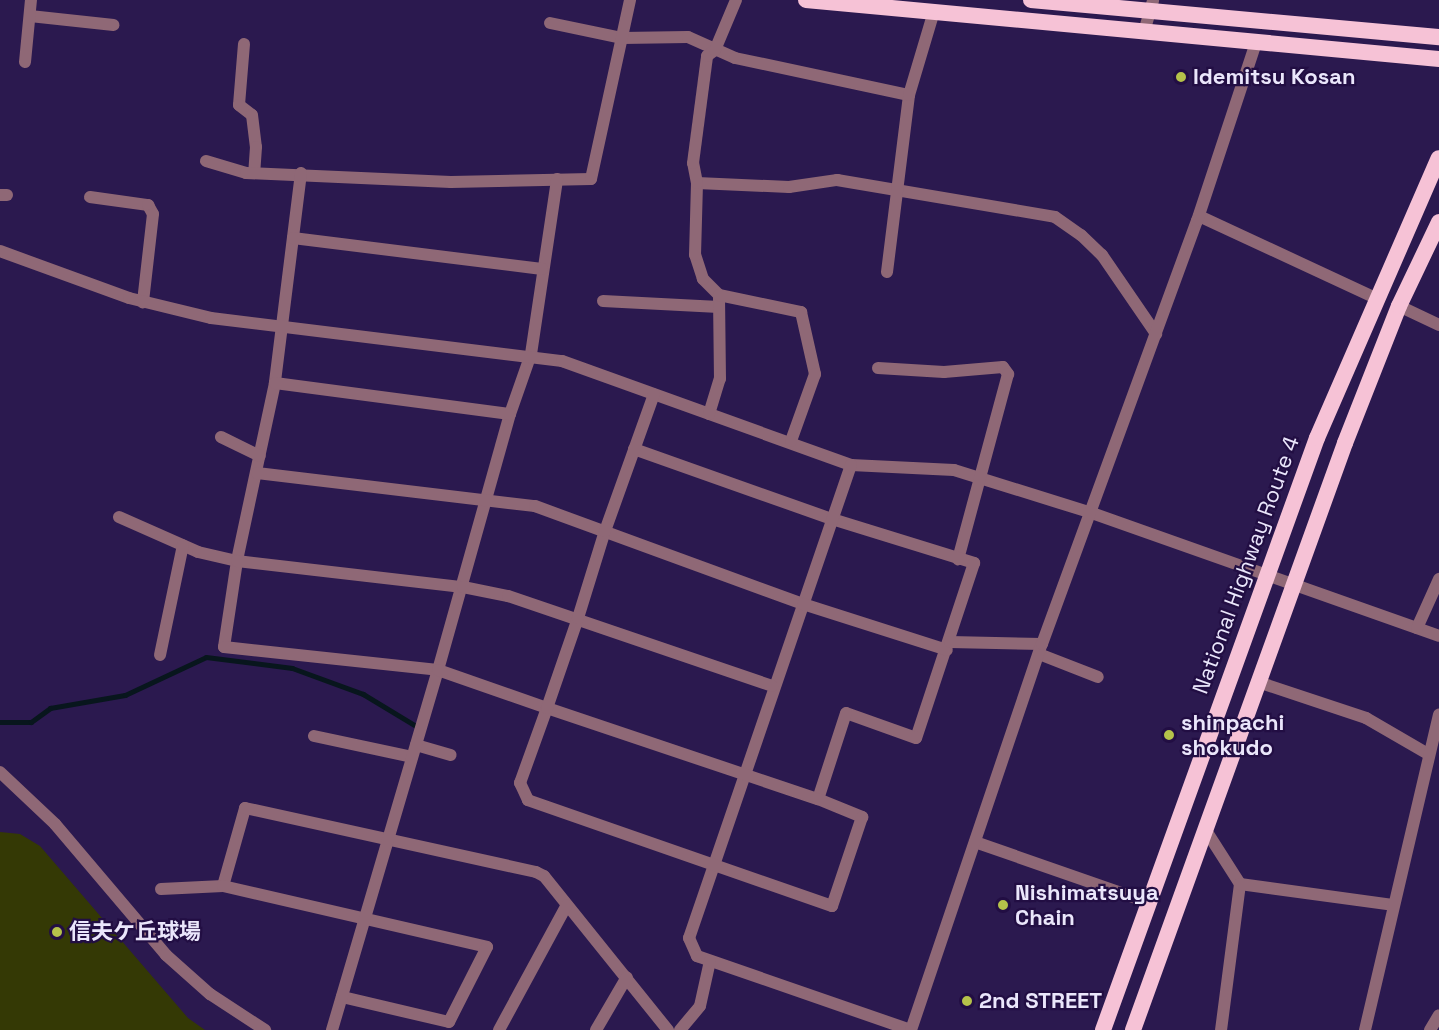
<!DOCTYPE html>
<html>
<head>
<meta charset="utf-8">
<style>
  body { margin:0 }
  #map { position:relative; width:1439px; height:1030px; overflow:hidden; background:#2b194f; font-family:"Space Grotesk","Noto Sans JP",sans-serif }
  div>[style] { position:absolute }
  .green>* { inset:0; background:#343905 }
  .stream>* { height:5px; margin:-2.5px; padding:0 2.5px; transform-origin:2.5px; border-radius:2.5px; background:#08161d }
  .minor>* { height:12px; margin:-6px; padding:0 6px; transform-origin:6px; border-radius:6px; background:#8f6876 }
  .tertiary>* { height:12px; margin:-6px; padding:0 6px; transform-origin:6px; border-radius:6px; background:#8f6876 }
  .trunk>* { height:16px; margin:-8px; padding:0 8px; transform-origin:8px; border-radius:8px; background:#f6c2d6 }
  .dots>* { width:16px; height:16px; translate:-50% -50%; box-sizing:border-box; border:3px solid #220e43; border-radius:50% }
  span { translate:-50% -50%; white-space:nowrap; text-align:center; line-height:1.15; -webkit-text-stroke:4.5px #220e43; paint-order:stroke }
  .poi-label { font-size:22px; color:#eae6fb; font-weight:700 }
  .left { translate:0 -50%; text-align:left }
  .street-label { font-size:22px; color:#eae6fb }
</style>
</head>
<body>
<div id="map">
  <div class="green">
    <div style="clip-path:polygon(0 832px,20px 834px,40px 846px,188px 1018px,205px 1030px,0 1030px)"></div>
  </div>
  <div class="stream">
    <div style="left:0;top:722px;width:31px"></div>
    <div style="left:31px;top:722px;width:24px;rotate:-36deg"></div>
    <div style="left:50px;top:708px;width:76px;rotate:-9.8deg"></div>
    <div style="left:125px;top:695px;width:89px;rotate:-25.1deg"></div>
    <div style="left:206px;top:657px;width:87px;rotate:7.3deg"></div>
    <div style="left:292px;top:668px;width:76px;rotate:20.1deg"></div>
    <div style="left:363px;top:694px;width:62px;rotate:31.1deg"></div>
  </div>
  <div class="minor">
    <div style="left:30px;top:16px;width:84px;rotate:6.1deg"></div>
    <div style="left:550px;top:23px;width:74px;rotate:11.8deg"></div>
    <div style="left:622px;top:38px;width:66px;rotate:-0.9deg"></div>
    <div style="left:688px;top:37px;width:51px;rotate:24.1deg"></div>
    <div style="left:735px;top:58px;width:178px;rotate:12deg"></div>
    <div style="left:1144px;top:32px;width:33px;rotate:-74deg"></div>
    <div style="left:244px;top:44px;width:61px;rotate:94.7deg"></div>
    <div style="left:239px;top:105px;width:16px;rotate:38deg"></div>
    <div style="left:252px;top:115px;width:32px;rotate:83deg"></div>
    <div style="left:256px;top:147px;width:26px;rotate:94deg"></div>
    <div style="left:25px;top:62px;width:62px;rotate:-84.5deg"></div>
    <div style="left:206px;top:161px;width:42px;rotate:16.7deg"></div>
    <div style="left:246px;top:173px;width:205px;rotate:2.5deg"></div>
    <div style="left:451px;top:182px;width:140px;rotate:-1.2deg"></div>
    <div style="left:591px;top:179px;width:183px;rotate:-77.7deg"></div>
    <div style="left:301px;top:173px;width:212px;rotate:97.1deg"></div>
    <div style="left:275px;top:383px;width:182px;rotate:102.1deg"></div>
    <div style="left:237px;top:561px;width:87px;rotate:98.6deg"></div>
    <div style="left:224px;top:647px;width:215px;rotate:6.1deg"></div>
    <div style="left:438px;top:670px;width:266px;rotate:-74.3deg"></div>
    <div style="left:510px;top:414px;width:64px;rotate:-70.7deg"></div>
    <div style="left:531px;top:354px;width:177px;rotate:-81.5deg"></div>
    <div style="left:697px;top:183px;width:92px;rotate:2.5deg"></div>
    <div style="left:789px;top:187px;width:49px;rotate:-8.3deg"></div>
    <div style="left:837px;top:180px;width:221px;rotate:9.6deg"></div>
    <div style="left:1055px;top:217px;width:32px;rotate:35deg"></div>
    <div style="left:1081px;top:235px;width:29px;rotate:44deg"></div>
    <div style="left:1102px;top:255px;width:96px;rotate:55.6deg"></div>
    <div style="left:0;top:195px;width:7px"></div>
    <div style="left:90px;top:197px;width:59px;rotate:7.9deg"></div>
    <div style="left:148px;top:205px;width:10px;rotate:61deg"></div>
    <div style="left:153px;top:214px;width:89px;rotate:96.5deg"></div>
    <div style="left:1199px;top:216px;width:195px;rotate:24.9deg"></div>
    <div style="left:293px;top:238px;width:251px;rotate:7.1deg"></div>
    <div style="left:0;top:251px;width:137px;rotate:20deg"></div>
    <div style="left:129px;top:298px;width:84px;rotate:13.7deg"></div>
    <div style="left:211px;top:318px;width:354px;rotate:7deg"></div>
    <div style="left:562px;top:361px;width:307px;rotate:19.8deg"></div>
    <div style="left:851px;top:465px;width:103px;rotate:2.8deg"></div>
    <div style="left:954px;top:470px;width:145px;rotate:17.3deg"></div>
    <div style="left:1092px;top:513px;width:368px;rotate:19.5deg"></div>
    <div style="left:887px;top:272px;width:178px;rotate:-82.9deg"></div>
    <div style="left:909px;top:95px;width:88px;rotate:-73.4deg"></div>
    <div style="left:719px;top:295px;width:23px;rotate:-135deg"></div>
    <div style="left:703px;top:279px;width:25px;rotate:-108deg"></div>
    <div style="left:695px;top:255px;width:72px;rotate:-88.4deg"></div>
    <div style="left:697px;top:183px;width:20px;rotate:-101deg"></div>
    <div style="left:693px;top:163px;width:108px;rotate:-82.5deg"></div>
    <div style="left:707px;top:56px;width:10px;rotate:-37deg"></div>
    <div style="left:715px;top:50px;width:54px;rotate:-67.2deg"></div>
    <div style="left:603px;top:301px;width:116px;rotate:3deg"></div>
    <div style="left:1399px;top:306px;width:44px;rotate:25.4deg"></div>
    <div style="left:878px;top:368px;width:66px;rotate:3.5deg"></div>
    <div style="left:944px;top:372px;width:59px;rotate:-4.8deg"></div>
    <div style="left:1003px;top:367px;width:9px;rotate:54deg"></div>
    <div style="left:1008px;top:374px;width:192px;rotate:105.1deg"></div>
    <div style="left:275px;top:383px;width:237px;rotate:7.5deg"></div>
    <div style="left:709px;top:414px;width:37px;rotate:-73deg"></div>
    <div style="left:720px;top:379px;width:84px;rotate:-90.7deg"></div>
    <div style="left:719px;top:295px;width:84px;rotate:11.7deg"></div>
    <div style="left:801px;top:312px;width:64px;rotate:77.3deg"></div>
    <div style="left:815px;top:374px;width:71px;rotate:109.7deg"></div>
    <div style="left:221px;top:437px;width:43px;rotate:26deg"></div>
    <div style="left:634px;top:449px;width:210px;rotate:19.5deg"></div>
    <div style="left:832px;top:519px;width:149px;rotate:17.2deg"></div>
    <div style="left:974px;top:563px;width:184px;rotate:108.3deg"></div>
    <div style="left:916px;top:738px;width:74px;rotate:-160.3deg"></div>
    <div style="left:846px;top:713px;width:90px;rotate:108deg"></div>
    <div style="left:851px;top:465px;width:500px;rotate:108.9deg"></div>
    <div style="left:689px;top:938px;width:20px;rotate:66deg"></div>
    <div style="left:697px;top:956px;width:226px;rotate:19.1deg"></div>
    <div style="left:257px;top:473px;width:280px;rotate:6.8deg"></div>
    <div style="left:535px;top:506px;width:285px;rotate:20.1deg"></div>
    <div style="left:803px;top:604px;width:151px;rotate:17.7deg"></div>
    <div style="left:119px;top:517px;width:86px;rotate:23.9deg"></div>
    <div style="left:198px;top:552px;width:40px;rotate:13deg"></div>
    <div style="left:237px;top:561px;width:227px;rotate:6.6deg"></div>
    <div style="left:463px;top:587px;width:46px;rotate:11.3deg"></div>
    <div style="left:508px;top:596px;width:279px;rotate:18.8deg"></div>
    <div style="left:1417px;top:628px;width:54px;rotate:-65.8deg"></div>
    <div style="left:950px;top:642px;width:92px;rotate:1.2deg"></div>
    <div style="left:1039px;top:654px;width:63px;rotate:21.3deg"></div>
    <div style="left:160px;top:655px;width:112px;rotate:-78.2deg"></div>
    <div style="left:1258px;top:682px;width:114px;rotate:18.4deg"></div>
    <div style="left:1366px;top:718px;width:72px;rotate:30.1deg"></div>
    <div style="left:314px;top:736px;width:100px;rotate:12.1deg"></div>
    <div style="left:416px;top:745px;width:36px;rotate:16deg"></div>
    <div style="left:1205px;top:829px;width:65px;rotate:57.5deg"></div>
    <div style="left:1240px;top:884px;width:147px;rotate:97.4deg"></div>
    <div style="left:975px;top:842px;width:182px;rotate:19.2deg"></div>
    <div style="left:1240px;top:884px;width:154px;rotate:7.8deg"></div>
    <div style="left:223px;top:886px;width:81px;rotate:-74.2deg"></div>
    <div style="left:245px;top:808px;width:298px;rotate:12.4deg"></div>
    <div style="left:536px;top:872px;width:9px;rotate:27deg"></div>
    <div style="left:544px;top:876px;width:198px;rotate:51.2deg"></div>
    <div style="left:161px;top:889px;width:62px;rotate:-2.8deg"></div>
    <div style="left:223px;top:886px;width:271px;rotate:13deg"></div>
    <div style="left:487px;top:947px;width:84px;rotate:116.9deg"></div>
    <div style="left:449px;top:1022px;width:110px;rotate:-166.8deg"></div>
    <div style="left:332px;top:1030px;width:375px;rotate:-73.6deg"></div>
    <div style="left:438px;top:670px;width:115px;rotate:19.2deg"></div>
    <div style="left:547px;top:708px;width:286px;rotate:18.6deg"></div>
    <div style="left:818px;top:799px;width:48px;rotate:22.2deg"></div>
    <div style="left:862px;top:817px;width:94px;rotate:108.6deg"></div>
    <div style="left:832px;top:906px;width:322px;rotate:-160.8deg"></div>
    <div style="left:528px;top:800px;width:19px;rotate:-115deg"></div>
    <div style="left:520px;top:783px;width:80px;rotate:-70.2deg"></div>
    <div style="left:547px;top:708px;width:95px;rotate:-71deg"></div>
    <div style="left:578px;top:618px;width:91px;rotate:-72.8deg"></div>
    <div style="left:605px;top:531px;width:145px;rotate:-70.3deg"></div>
    <div style="left:499px;top:1030px;width:142px;rotate:-61.5deg"></div>
    <div style="left:596px;top:1030px;width:61px;rotate:-59.7deg"></div>
    <div style="left:680px;top:1030px;width:31px;rotate:-50deg"></div>
    <div style="left:700px;top:1006px;width:46px;rotate:-77.5deg"></div>
    <div style="left:911px;top:1030px;width:408px;rotate:-71.3deg"></div>
    <div style="left:1042px;top:644px;width:451px;rotate:-69.9deg"></div>
    <div style="left:1197px;top:221px;width:188px;rotate:-71.7deg"></div>
    <div style="left:1365px;top:1030px;width:324px;rotate:-76.8deg"></div>
    <div style="left:1430px;top:1030px;width:17px;rotate:-59deg"></div>
  </div>
  <div class="tertiary">
    <div style="left:0;top:772px;width:76px;rotate:43.4deg"></div>
    <div style="left:55px;top:824px;width:172px;rotate:49.7deg"></div>
    <div style="left:166px;top:955px;width:59px;rotate:41.6deg"></div>
    <div style="left:210px;top:994px;width:66px;rotate:33.2deg"></div>
  </div>
  <div class="trunk">
    <div style="left:806px;top:0;width:636px;rotate:5.32deg"></div>
    <div style="left:1031px;top:0;width:410px;rotate:5.2deg"></div>
    <div style="left:1103px;top:1030px;width:629px;rotate:-70.13deg"></div>
    <div style="left:1317px;top:438px;width:305px;rotate:-66.5deg"></div>
    <div style="left:1133px;top:1030px;width:624px;rotate:-70.14deg"></div>
    <div style="left:1345px;top:443px;width:147px;rotate:-68.5deg"></div>
    <div style="left:1399px;top:306px;width:93px;rotate:-64.5deg"></div>
  </div>
  <div class="dots">
    <div style="left:1181px;top:77px;background:#b5c24a"></div>
    <div style="left:1169px;top:735px;background:#b5c24a"></div>
    <div style="left:1003px;top:905px;background:#b5c24a"></div>
    <div style="left:57px;top:932px;background:#b5c24a"></div>
    <div style="left:967px;top:1001px;background:#b5c24a"></div>
  </div>
  <div class="poi-label">
    <span class="left" style="left:1193px;top:77px">Idemitsu Kosan</span>
    <span class="left" style="left:1181px;top:735px">shinpachi<br>shokudo</span>
    <span class="left" style="left:1015px;top:905px">Nishimatsuya<br>Chain</span>
    <span class="left" style="left:69px;top:932px">信夫ケ丘球場</span>
    <span class="left" style="left:979px;top:1001px">2nd STREET</span>
  </div>
  <div class="street-label">
    <span style="left:1246px;top:565px;rotate:-70deg">National Highway Route 4</span>
  </div>
</div>
</body>
</html>
